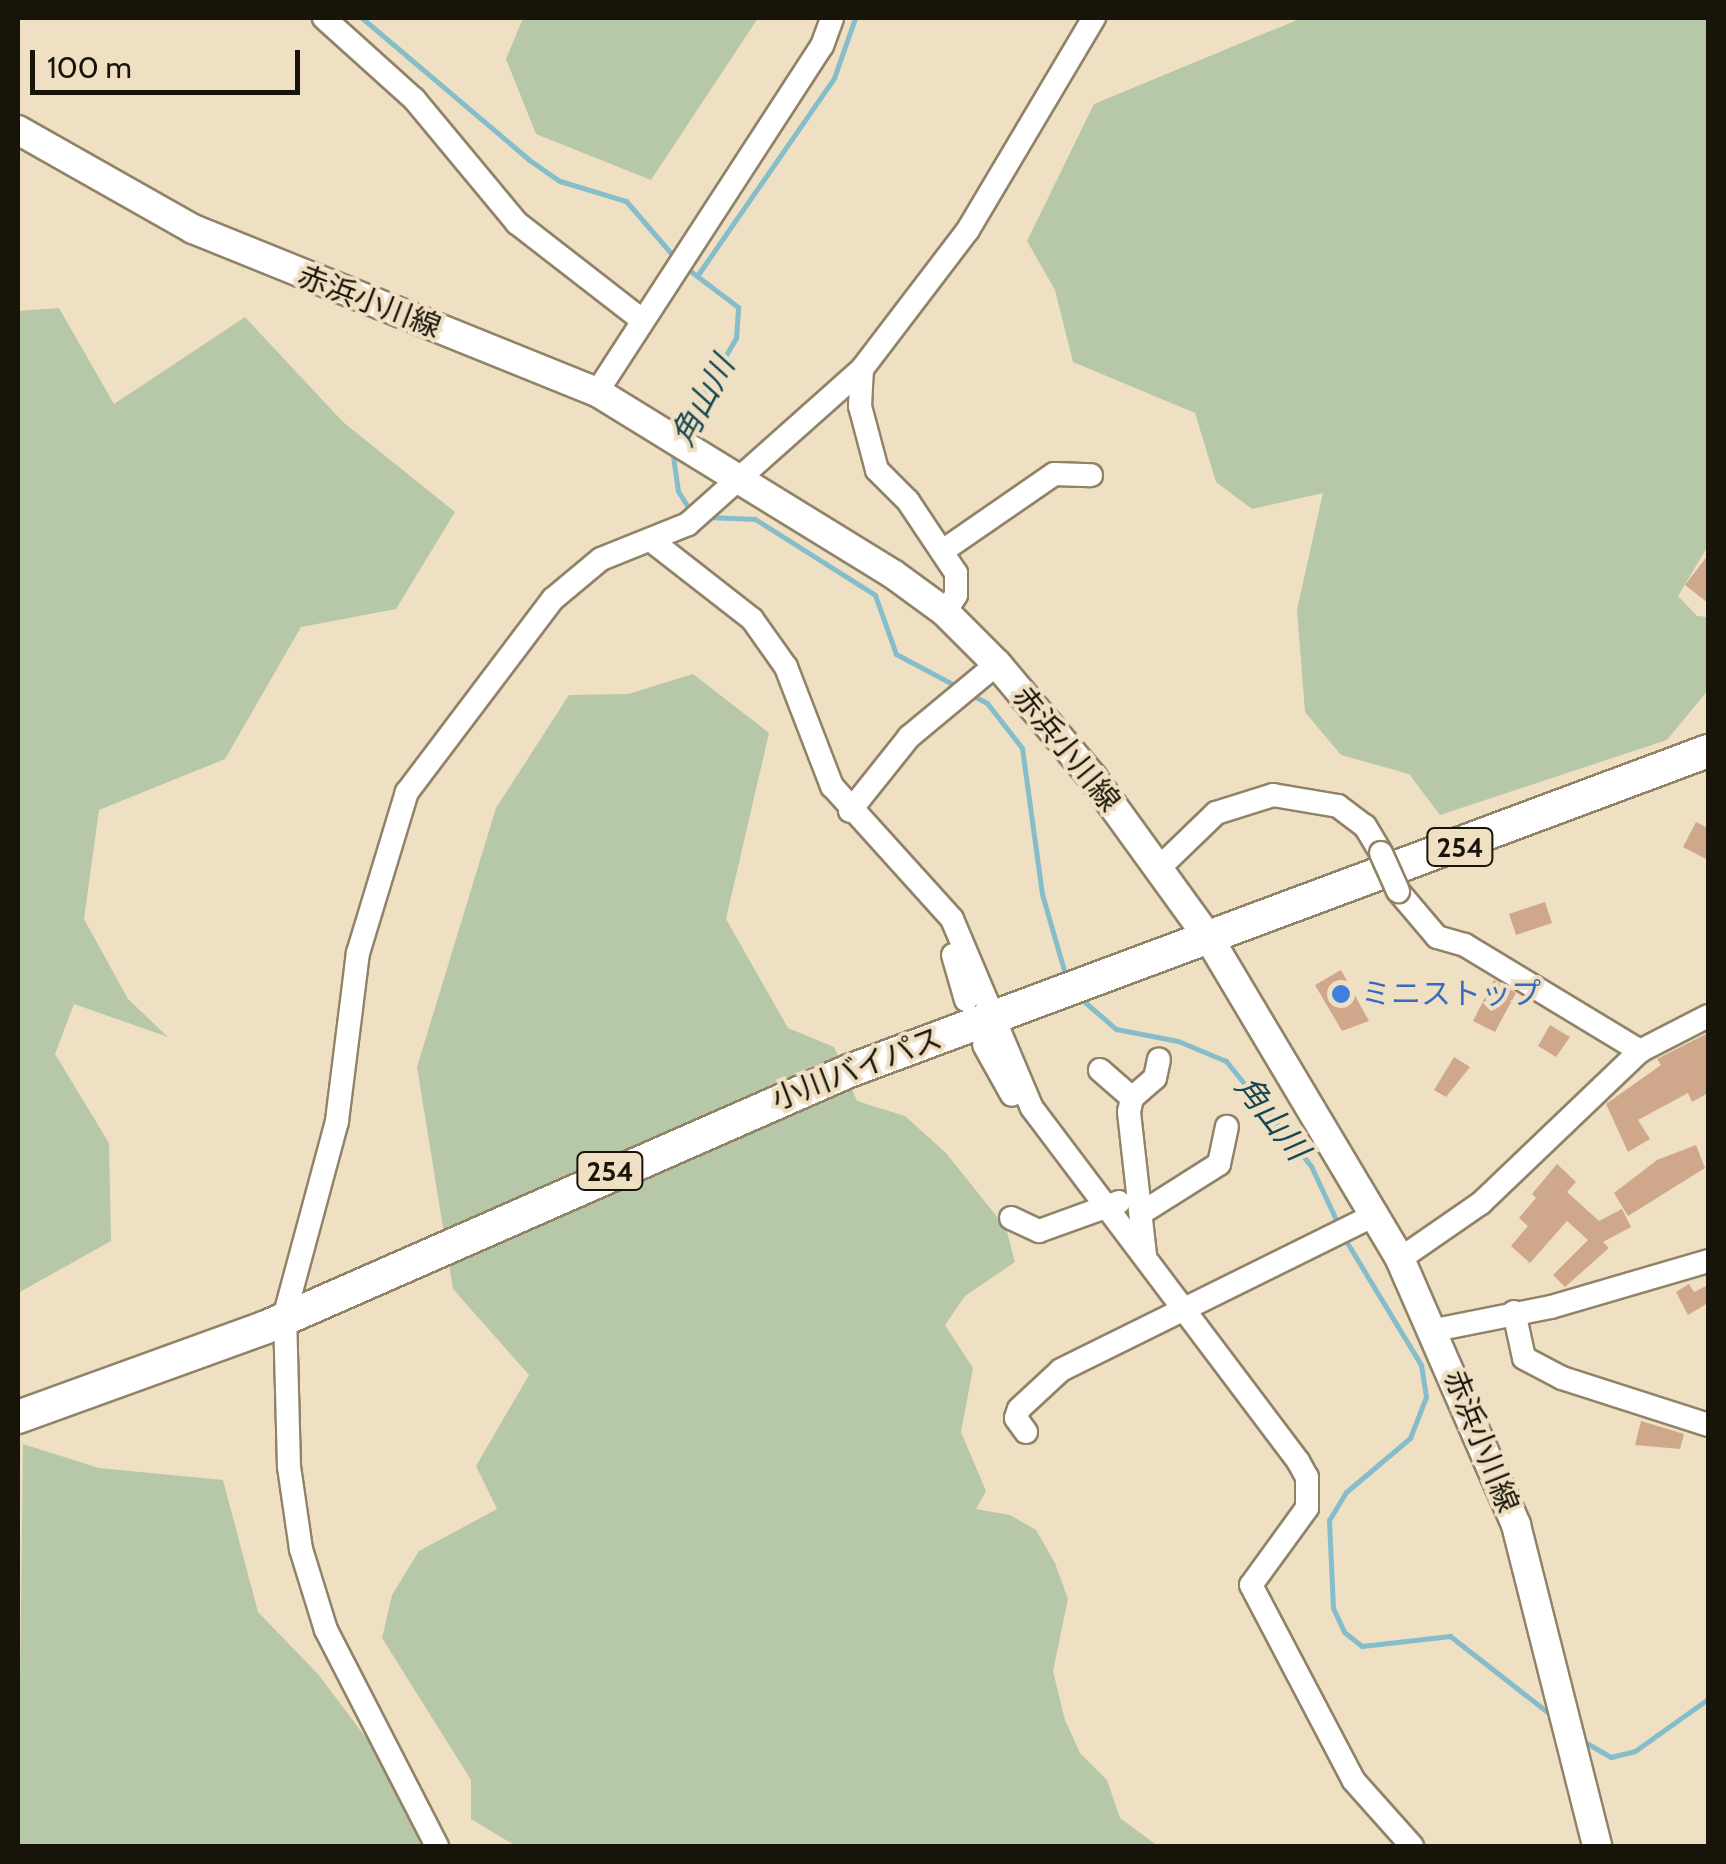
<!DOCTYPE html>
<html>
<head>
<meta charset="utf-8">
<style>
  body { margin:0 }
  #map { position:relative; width:1726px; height:1864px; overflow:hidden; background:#f0e0c3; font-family:Cabin,"Noto Sans JP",sans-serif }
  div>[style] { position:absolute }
  .green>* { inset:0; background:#b6c8a8 }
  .stream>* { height:5px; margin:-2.5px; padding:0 2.5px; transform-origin:2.5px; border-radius:2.5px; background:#85bdcb }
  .building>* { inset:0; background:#cfa78b }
  .roads { filter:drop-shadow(2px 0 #918368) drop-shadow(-2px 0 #918368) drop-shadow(0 2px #918368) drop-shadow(0 -2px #918368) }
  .minor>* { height:22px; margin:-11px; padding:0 11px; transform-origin:11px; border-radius:11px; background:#fff }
  .major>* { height:28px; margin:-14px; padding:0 14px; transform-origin:14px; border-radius:14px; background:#fff }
  .highway>* { height:32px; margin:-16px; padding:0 16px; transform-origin:16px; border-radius:16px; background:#fff }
  .bridges { filter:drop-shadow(2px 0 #918368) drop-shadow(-2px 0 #918368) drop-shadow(0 2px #918368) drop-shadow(0 -2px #918368) }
  .minor-bridge>* { height:22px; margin:-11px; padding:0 11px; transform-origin:11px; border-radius:11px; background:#fff }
  .dots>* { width:28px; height:28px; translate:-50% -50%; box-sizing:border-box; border:5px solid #f0e0c3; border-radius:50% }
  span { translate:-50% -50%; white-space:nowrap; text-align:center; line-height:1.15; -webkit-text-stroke:8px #f0e0c3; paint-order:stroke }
  .shield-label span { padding:2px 8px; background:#f0e0c3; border:2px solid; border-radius:8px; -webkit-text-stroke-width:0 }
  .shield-label { font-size:28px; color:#19140a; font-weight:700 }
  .street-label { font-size:30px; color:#19140a }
  .shop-label { font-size:30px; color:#366cbe }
  .left { translate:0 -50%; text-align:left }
  .water-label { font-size:32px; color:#164752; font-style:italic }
  .frame { position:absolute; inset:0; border:20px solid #19140a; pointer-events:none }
  .scale { position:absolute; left:30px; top:50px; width:270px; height:45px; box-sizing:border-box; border:5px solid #19140a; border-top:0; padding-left:12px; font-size:30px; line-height:35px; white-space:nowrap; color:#19140a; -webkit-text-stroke:8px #f0e0c3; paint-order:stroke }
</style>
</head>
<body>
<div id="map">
  <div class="green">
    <div style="clip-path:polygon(523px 18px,758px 18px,651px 180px,536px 134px,506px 59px)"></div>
    <div style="clip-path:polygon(1708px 18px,1708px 546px,1678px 596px,1697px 616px,1708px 617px,1708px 690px,1667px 740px,1440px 815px,1409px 774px,1341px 755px,1305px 712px,1297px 610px,1323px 493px,1252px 509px,1216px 482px,1195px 413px,1073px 362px,1055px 290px,1027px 241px,1094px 104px,1297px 20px)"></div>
    <div style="clip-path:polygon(59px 308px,114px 404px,245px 317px,343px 422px,455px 512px,396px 609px,301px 627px,225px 759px,99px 810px,84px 919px,128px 999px,168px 1037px,74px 1004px,55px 1054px,109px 1143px,111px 1241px,20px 1292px,18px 1311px,18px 311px)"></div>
    <div style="clip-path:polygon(693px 674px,769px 733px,726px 919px,788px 1028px,834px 1047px,857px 1101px,905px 1116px,946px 1153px,1006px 1228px,1015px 1262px,965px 1296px,945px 1325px,973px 1368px,961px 1432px,986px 1491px,976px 1509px,1010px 1515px,1036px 1530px,1055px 1563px,1068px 1599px,1053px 1671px,1065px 1720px,1080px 1753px,1107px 1780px,1120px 1818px,1158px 1846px,516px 1846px,471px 1819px,471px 1780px,382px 1638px,392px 1595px,419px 1551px,497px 1509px,476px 1466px,529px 1375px,453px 1289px,417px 1067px,496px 808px,569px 695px,628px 694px)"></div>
    <div style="clip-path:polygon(23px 1444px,99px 1468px,223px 1480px,258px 1612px,318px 1674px,422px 1812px,425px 1846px,18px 1846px)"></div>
  </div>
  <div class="stream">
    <div style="left:362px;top:18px;width:218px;rotate:40.3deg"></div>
    <div style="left:528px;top:159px;width:39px;rotate:35deg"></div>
    <div style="left:560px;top:181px;width:69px;rotate:16.9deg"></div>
    <div style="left:626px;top:201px;width:78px;rotate:49.2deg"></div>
    <div style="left:697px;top:276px;width:241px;rotate:-55.3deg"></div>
    <div style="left:834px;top:78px;width:64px;rotate:-70.7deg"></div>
    <div style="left:682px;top:431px;width:108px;rotate:-59.9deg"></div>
    <div style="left:736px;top:338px;width:31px;rotate:-86deg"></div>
    <div style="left:738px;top:307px;width:66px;rotate:-143deg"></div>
    <div style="left:672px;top:449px;width:42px;rotate:81.9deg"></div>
    <div style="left:678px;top:491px;width:26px;rotate:58deg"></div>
    <div style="left:708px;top:517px;width:47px;rotate:2.4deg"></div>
    <div style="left:755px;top:519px;width:142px;rotate:32.3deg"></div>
    <div style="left:875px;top:595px;width:63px;rotate:70.4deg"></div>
    <div style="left:896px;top:654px;width:70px;rotate:28deg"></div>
    <div style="left:972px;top:695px;width:17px;rotate:28deg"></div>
    <div style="left:987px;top:703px;width:57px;rotate:52.1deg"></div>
    <div style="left:1022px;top:748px;width:147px;rotate:82.2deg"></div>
    <div style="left:1042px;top:894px;width:86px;rotate:73.9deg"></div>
    <div style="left:1080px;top:998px;width:48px;rotate:40.7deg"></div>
    <div style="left:1116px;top:1029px;width:63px;rotate:11deg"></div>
    <div style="left:1178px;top:1041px;width:52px;rotate:22.6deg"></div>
    <div style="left:1226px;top:1061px;width:135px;rotate:51deg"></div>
    <div style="left:1311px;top:1166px;width:66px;rotate:65deg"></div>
    <div style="left:1343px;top:1236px;width:151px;rotate:58.8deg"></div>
    <div style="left:1421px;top:1365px;width:32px;rotate:81deg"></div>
    <div style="left:1426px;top:1397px;width:44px;rotate:111.3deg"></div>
    <div style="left:1410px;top:1438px;width:84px;rotate:139.8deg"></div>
    <div style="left:1346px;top:1492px;width:33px;rotate:121deg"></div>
    <div style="left:1329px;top:1520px;width:88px;rotate:87.4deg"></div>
    <div style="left:1333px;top:1608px;width:26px;rotate:65deg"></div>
    <div style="left:1344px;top:1632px;width:23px;rotate:38deg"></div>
    <div style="left:1362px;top:1646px;width:89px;rotate:-6.5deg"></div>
    <div style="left:1450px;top:1636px;width:128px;rotate:38deg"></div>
    <div style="left:1583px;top:1741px;width:32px;rotate:30deg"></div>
    <div style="left:1611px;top:1757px;width:25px;rotate:-14deg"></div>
    <div style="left:1635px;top:1751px;width:90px;rotate:-35.5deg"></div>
  </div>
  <div class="building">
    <div style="clip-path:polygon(1708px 555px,1708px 603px,1685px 585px)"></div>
    <div style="clip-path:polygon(1696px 822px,1708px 828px,1708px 860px,1683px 847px)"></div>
    <div style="clip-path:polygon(1545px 902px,1552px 923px,1516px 935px,1509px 914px)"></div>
    <div style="clip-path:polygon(1341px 970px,1369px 1021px,1342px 1031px,1315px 985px)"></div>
    <div style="clip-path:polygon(1494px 980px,1516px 993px,1495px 1032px,1473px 1021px)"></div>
    <div style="clip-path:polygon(1550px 1025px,1570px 1037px,1556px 1057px,1538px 1046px)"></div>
    <div style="clip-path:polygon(1708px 1033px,1708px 1093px,1692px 1102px,1688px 1093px,1638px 1120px,1650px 1139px,1628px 1152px,1606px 1104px,1661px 1065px,1657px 1059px)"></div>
    <div style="clip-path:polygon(1454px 1057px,1470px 1067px,1446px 1097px,1434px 1090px)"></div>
    <div style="clip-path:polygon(1696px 1145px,1705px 1168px,1628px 1216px,1614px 1193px,1657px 1160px)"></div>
    <div style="clip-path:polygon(1557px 1164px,1576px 1182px,1567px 1192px,1599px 1221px,1622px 1209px,1631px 1227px,1603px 1242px,1609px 1248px,1565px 1287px,1553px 1275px,1588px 1240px,1567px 1221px,1530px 1263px,1511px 1246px,1528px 1226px,1519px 1218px,1536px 1198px,1532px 1194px)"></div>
    <div style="clip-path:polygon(1689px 1284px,1694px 1292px,1708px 1285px,1708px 1303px,1688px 1315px,1676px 1292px)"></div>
    <div style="clip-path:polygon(1641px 1421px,1684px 1434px,1680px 1449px,1635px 1445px)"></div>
  </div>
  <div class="roads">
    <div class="minor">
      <div style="left:324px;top:18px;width:121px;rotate:42deg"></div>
      <div style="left:414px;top:99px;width:161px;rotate:50.3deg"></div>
      <div style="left:517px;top:223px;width:158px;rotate:37.8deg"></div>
      <div style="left:597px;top:392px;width:413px;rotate:-57deg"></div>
      <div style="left:822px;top:46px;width:30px;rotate:-70deg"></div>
      <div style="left:652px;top:541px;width:127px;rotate:38deg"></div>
      <div style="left:752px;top:619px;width:59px;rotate:54.7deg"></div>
      <div style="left:786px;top:667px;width:128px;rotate:68.9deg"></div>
      <div style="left:832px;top:786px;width:179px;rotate:47.9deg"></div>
      <div style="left:952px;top:919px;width:205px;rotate:67.1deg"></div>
      <div style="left:1032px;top:1108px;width:442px;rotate:53deg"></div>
      <div style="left:1298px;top:1461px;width:18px;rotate:61deg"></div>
      <div style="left:1307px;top:1477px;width:31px;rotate:90deg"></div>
      <div style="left:1307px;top:1508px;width:95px;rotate:126deg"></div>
      <div style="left:1251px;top:1585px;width:221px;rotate:62.3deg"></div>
      <div style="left:1354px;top:1781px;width:87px;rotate:48.3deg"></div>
      <div style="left:944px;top:550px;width:134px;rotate:-34.6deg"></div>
      <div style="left:1054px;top:474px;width:37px;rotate:2deg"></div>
      <div style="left:945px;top:612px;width:20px;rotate:-57deg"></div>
      <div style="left:956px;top:595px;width:22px;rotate:-90deg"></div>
      <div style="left:956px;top:573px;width:87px;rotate:-123.7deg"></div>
      <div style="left:908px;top:501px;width:44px;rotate:-135deg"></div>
      <div style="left:877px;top:470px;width:66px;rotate:-104.9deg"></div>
      <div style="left:860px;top:406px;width:37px;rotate:-87deg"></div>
      <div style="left:862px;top:369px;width:175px;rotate:-52.7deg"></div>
      <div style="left:968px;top:230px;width:247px;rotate:-59.3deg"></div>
      <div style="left:850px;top:811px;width:95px;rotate:-51.4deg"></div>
      <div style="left:909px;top:737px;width:114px;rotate:-39.7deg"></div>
      <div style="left:1158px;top:869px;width:81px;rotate:-44deg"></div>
      <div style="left:1216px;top:813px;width:60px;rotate:-17.5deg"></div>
      <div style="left:1273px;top:795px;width:66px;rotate:9.6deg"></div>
      <div style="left:1338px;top:806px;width:34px;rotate:37deg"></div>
      <div style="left:1365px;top:826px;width:31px;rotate:59deg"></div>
      <div style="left:1398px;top:891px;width:60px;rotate:49.7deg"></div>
      <div style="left:1437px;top:937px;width:29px;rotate:16deg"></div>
      <div style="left:1465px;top:945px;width:205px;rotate:31.2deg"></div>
      <div style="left:953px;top:955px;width:47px;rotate:73.9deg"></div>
      <div style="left:984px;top:1045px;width:57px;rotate:60.8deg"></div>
      <div style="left:1100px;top:1070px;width:43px;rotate:41.2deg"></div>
      <div style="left:1143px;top:1212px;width:90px;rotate:-32.3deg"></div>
      <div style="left:1219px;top:1164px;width:38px;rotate:-78deg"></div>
      <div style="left:1011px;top:1218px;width:31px;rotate:25deg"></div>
      <div style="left:1039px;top:1231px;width:85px;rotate:-19.9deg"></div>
      <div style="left:1145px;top:1255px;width:144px;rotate:-96.4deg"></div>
      <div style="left:1129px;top:1112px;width:14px;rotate:-78deg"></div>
      <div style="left:1132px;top:1098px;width:30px;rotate:-41deg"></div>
      <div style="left:1155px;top:1078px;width:19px;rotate:-78deg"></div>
      <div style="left:1400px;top:1259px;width:98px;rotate:-34.7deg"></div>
      <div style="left:1481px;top:1203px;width:220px;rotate:-43.7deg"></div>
      <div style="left:1640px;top:1051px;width:76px;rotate:-27.2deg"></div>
      <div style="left:1514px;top:1312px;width:47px;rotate:77.7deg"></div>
      <div style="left:1524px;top:1358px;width:43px;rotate:27.8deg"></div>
      <div style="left:1562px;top:1378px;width:153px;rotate:17.8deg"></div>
      <div style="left:1435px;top:1330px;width:118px;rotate:-11.2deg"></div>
      <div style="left:1551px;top:1307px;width:164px;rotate:-16.3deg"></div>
      <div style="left:1026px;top:1432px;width:17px;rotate:-126deg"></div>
      <div style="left:1016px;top:1418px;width:9px;rotate:-72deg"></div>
      <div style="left:1019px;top:1409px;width:57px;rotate:-42.9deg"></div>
      <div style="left:1061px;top:1370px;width:352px;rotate:-26.3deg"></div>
      <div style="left:437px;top:1846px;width:243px;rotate:-117.2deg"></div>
      <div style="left:326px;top:1630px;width:85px;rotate:-107.2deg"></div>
      <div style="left:301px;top:1549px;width:83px;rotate:-98.3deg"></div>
      <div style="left:289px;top:1467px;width:153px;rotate:-91.5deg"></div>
      <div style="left:285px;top:1314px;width:200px;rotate:-74.9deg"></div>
      <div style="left:337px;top:1121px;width:169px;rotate:-82.9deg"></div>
      <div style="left:358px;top:953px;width:168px;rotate:-73.1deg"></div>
      <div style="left:407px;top:792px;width:242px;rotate:-52.9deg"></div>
      <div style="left:553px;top:599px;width:62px;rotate:-39.8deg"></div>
      <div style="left:601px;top:559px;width:94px;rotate:-21.9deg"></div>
      <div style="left:688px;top:524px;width:233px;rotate:-41.7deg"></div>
    </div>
    <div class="major">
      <div style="left:18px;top:130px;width:201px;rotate:29.5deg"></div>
      <div style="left:193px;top:229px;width:436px;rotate:22deg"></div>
      <div style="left:597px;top:392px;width:347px;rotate:31.6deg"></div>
      <div style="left:893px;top:574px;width:64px;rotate:36.2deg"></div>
      <div style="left:945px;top:612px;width:74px;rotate:45deg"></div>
      <div style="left:997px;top:664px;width:148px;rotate:49.9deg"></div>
      <div style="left:1092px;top:777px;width:201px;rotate:54.1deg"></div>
      <div style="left:1210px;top:940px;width:371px;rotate:59.2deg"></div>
      <div style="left:1400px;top:1259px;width:290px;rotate:66.4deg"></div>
      <div style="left:1516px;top:1525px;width:331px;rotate:75.8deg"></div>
    </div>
    <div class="highway">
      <div style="left:18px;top:1417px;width:262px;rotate:-19.9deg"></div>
      <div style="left:264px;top:1328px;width:639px;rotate:-23.72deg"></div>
      <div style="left:849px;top:1071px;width:917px;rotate:-20.43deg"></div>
    </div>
  </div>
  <div class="bridges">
    <div class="minor-bridge">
      <div style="left:1381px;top:853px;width:42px;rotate:65.9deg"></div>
    </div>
  </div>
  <div class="dots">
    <div style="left:1341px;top:994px;background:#3f7fe0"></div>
  </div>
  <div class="shield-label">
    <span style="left:1460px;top:847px">254</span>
    <span style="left:610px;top:1171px">254</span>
  </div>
  <div class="street-label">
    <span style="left:369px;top:302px;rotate:21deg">赤浜小川線</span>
    <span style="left:1066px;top:749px;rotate:51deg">赤浜小川線</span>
    <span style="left:857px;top:1069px;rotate:-21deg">小川バイパス</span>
    <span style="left:1481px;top:1441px;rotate:68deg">赤浜小川線</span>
  </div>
  <div class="shop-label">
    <span class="left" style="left:1361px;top:994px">ミニストップ</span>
  </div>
  <div class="water-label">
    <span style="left:703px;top:401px;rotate:-62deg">角山川</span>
    <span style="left:1272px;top:1118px;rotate:52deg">角山川</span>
  </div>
  <div class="frame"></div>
  <div class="scale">100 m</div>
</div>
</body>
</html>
